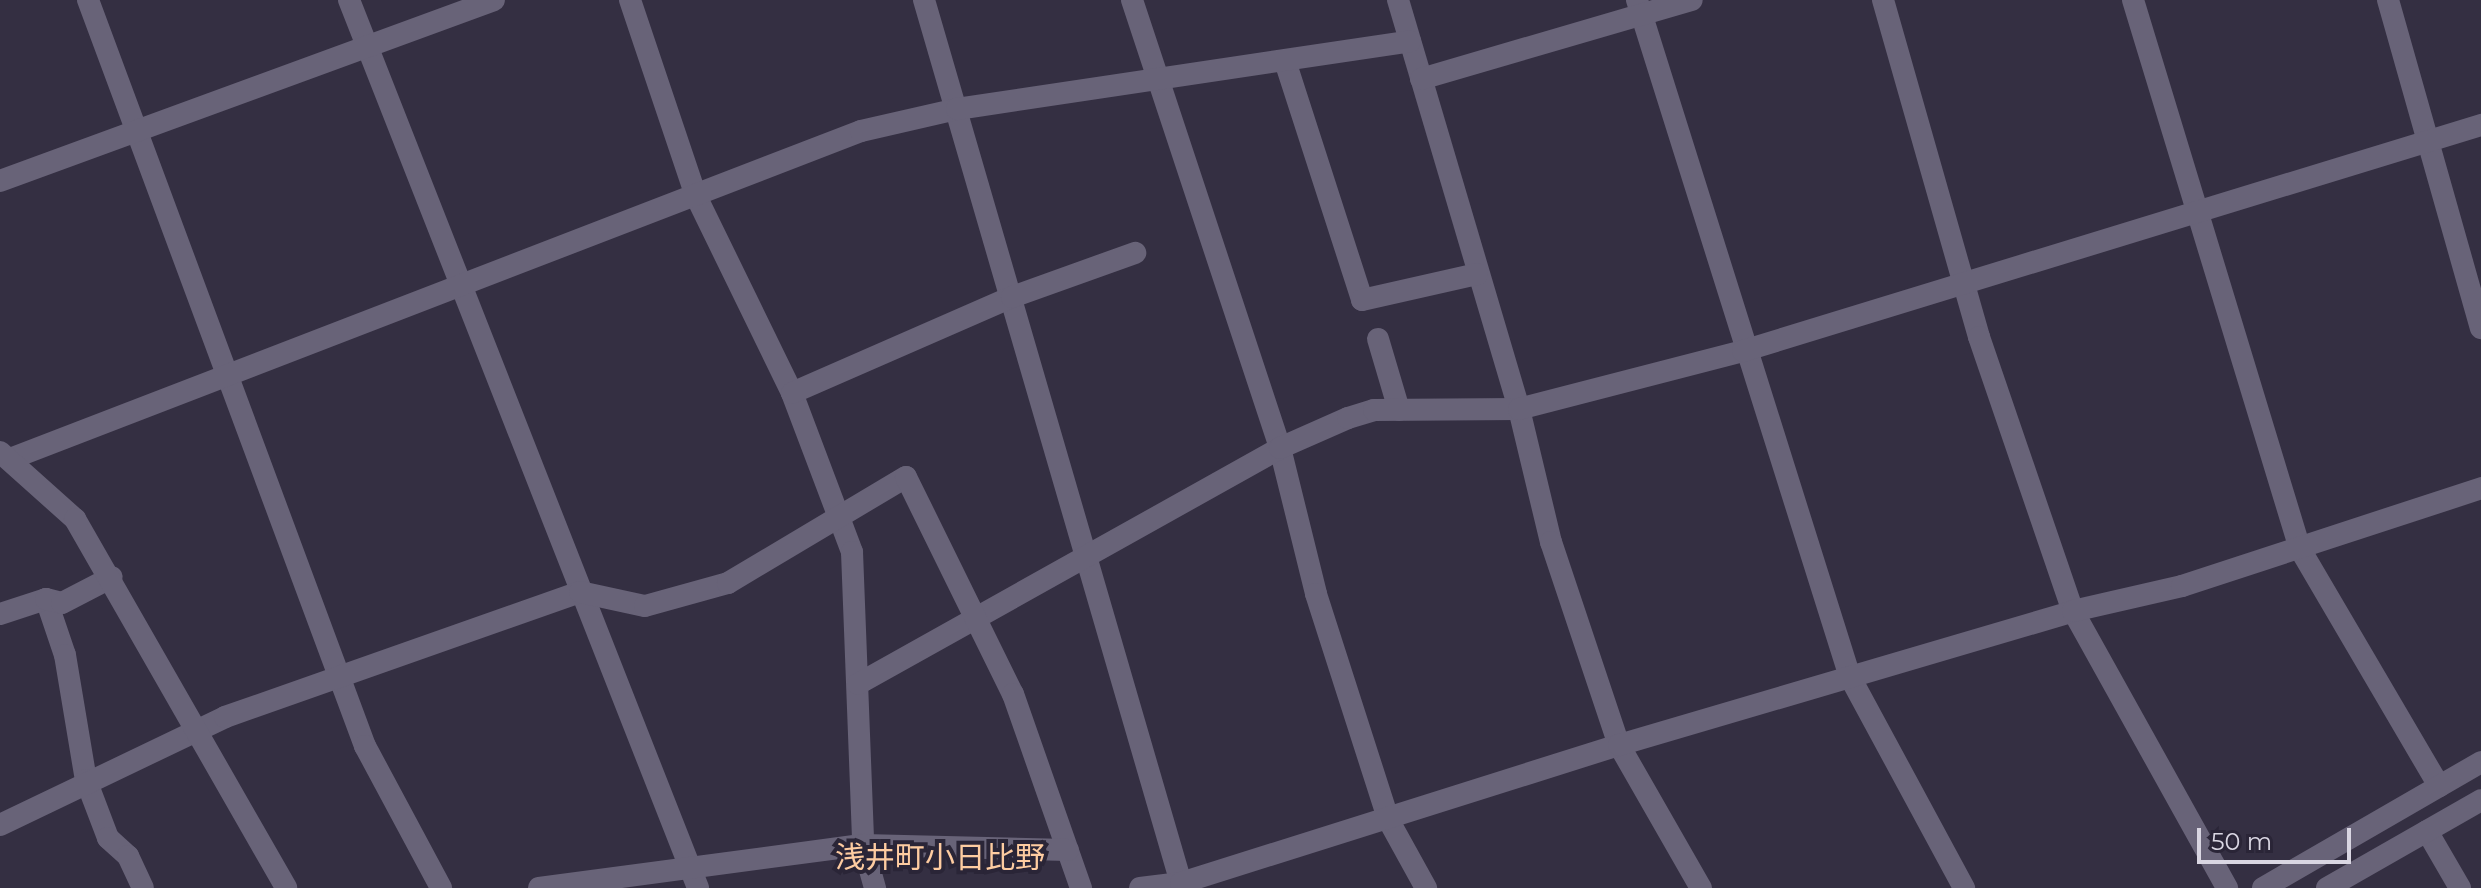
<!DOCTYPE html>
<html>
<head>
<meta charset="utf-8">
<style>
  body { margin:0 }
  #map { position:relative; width:2481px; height:888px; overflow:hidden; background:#342f42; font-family:Montserrat,"Noto Sans JP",sans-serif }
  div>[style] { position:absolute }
  .minor>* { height:22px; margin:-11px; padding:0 11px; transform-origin:11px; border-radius:11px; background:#686378 }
  .tertiary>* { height:22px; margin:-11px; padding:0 11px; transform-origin:11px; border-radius:11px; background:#686378 }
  span { translate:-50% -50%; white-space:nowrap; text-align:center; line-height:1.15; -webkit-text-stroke:8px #2a2537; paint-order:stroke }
  .quarter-label { font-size:30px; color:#fecca1 }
  .scale { position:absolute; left:2197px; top:828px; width:154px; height:36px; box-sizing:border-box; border:4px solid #d9d6e2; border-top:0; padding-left:10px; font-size:24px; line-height:28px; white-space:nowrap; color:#d9d6e2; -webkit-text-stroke:6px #2a2537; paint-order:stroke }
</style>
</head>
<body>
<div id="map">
  <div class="minor">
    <div style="left:88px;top:0;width:796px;rotate:69.63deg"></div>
    <div style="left:365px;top:746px;width:161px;rotate:61.8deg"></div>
    <div style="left:349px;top:0;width:954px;rotate:68.54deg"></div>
    <div style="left:630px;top:0;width:207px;rotate:71.4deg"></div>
    <div style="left:696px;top:196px;width:219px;rotate:64deg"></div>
    <div style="left:792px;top:393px;width:170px;rotate:69.3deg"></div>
    <div style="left:852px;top:552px;width:293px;rotate:87.8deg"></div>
    <div style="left:863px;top:845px;width:45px;rotate:74.4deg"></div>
    <div style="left:924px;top:0;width:920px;rotate:73.77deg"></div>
    <div style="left:1132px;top:0;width:472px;rotate:71.7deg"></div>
    <div style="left:1280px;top:448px;width:150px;rotate:76.1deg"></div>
    <div style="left:1316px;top:594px;width:238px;rotate:72.2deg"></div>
    <div style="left:1389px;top:821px;width:77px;rotate:61.1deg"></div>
    <div style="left:1398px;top:0;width:427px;rotate:73.5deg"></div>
    <div style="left:1519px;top:409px;width:137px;rotate:76.5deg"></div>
    <div style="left:1551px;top:542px;width:214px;rotate:71.5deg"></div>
    <div style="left:1619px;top:745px;width:165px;rotate:60.2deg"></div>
    <div style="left:1637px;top:0;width:710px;rotate:72.54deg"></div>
    <div style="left:1850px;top:677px;width:240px;rotate:61.6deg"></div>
    <div style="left:1883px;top:0;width:350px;rotate:74.1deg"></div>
    <div style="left:1979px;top:337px;width:290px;rotate:71.1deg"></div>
    <div style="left:2073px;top:611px;width:317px;rotate:60.9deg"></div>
    <div style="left:2133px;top:0;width:574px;rotate:73.08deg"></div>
    <div style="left:2300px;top:549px;width:275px;rotate:59.6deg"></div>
    <div style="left:2388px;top:0;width:341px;rotate:74.2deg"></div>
    <div style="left:1285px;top:61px;width:251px;rotate:72.1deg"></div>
    <div style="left:1362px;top:300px;width:118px;rotate:-12.7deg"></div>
    <div style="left:1421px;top:79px;width:282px;rotate:-16.3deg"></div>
    <div style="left:1378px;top:339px;width:74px;rotate:73.5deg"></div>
    <div style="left:792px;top:393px;width:240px;rotate:-23.6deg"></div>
    <div style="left:1012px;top:297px;width:131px;rotate:-19.7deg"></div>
    <div style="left:10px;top:459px;width:912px;rotate:-21.08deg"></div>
    <div style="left:861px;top:131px;width:98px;rotate:-12.9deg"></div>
    <div style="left:957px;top:109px;width:458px;rotate:-8.5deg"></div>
    <div style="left:46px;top:599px;width:59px;rotate:71.3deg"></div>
    <div style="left:65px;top:655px;width:127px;rotate:80.5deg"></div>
    <div style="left:86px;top:780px;width:62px;rotate:69.2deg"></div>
    <div style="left:108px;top:838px;width:27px;rotate:42deg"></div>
    <div style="left:128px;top:856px;width:35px;rotate:65deg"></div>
    <div style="left:0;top:614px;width:48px;rotate:-18.1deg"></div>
    <div style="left:46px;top:599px;width:16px;rotate:14deg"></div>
    <div style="left:62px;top:603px;width:56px;rotate:-27.5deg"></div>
    <div style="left:858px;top:684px;width:484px;rotate:-29.2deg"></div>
    <div style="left:1280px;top:448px;width:74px;rotate:-23.8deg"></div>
    <div style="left:1348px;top:418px;width:27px;rotate:-17deg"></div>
    <div style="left:1374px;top:410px;width:145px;rotate:-0.4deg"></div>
    <div style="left:1519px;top:409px;width:231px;rotate:-14.5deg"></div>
    <div style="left:1743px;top:351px;width:772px;rotate:-17.03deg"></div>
    <div style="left:0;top:825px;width:250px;rotate:-25.6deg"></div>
    <div style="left:225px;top:717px;width:376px;rotate:-19.4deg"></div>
    <div style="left:580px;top:592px;width:66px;rotate:12.2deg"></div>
    <div style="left:645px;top:606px;width:86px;rotate:-15.5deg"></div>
    <div style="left:728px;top:583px;width:207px;rotate:-30.8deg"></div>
    <div style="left:906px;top:477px;width:242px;rotate:63.8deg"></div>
    <div style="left:1013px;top:694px;width:206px;rotate:70.7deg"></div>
    <div style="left:2427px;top:831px;width:66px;rotate:59.9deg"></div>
    <div style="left:539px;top:888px;width:327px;rotate:-7.6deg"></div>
    <div style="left:863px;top:845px;width:205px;rotate:1.4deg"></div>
    <div style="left:1140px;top:888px;width:41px;rotate:-7deg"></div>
    <div style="left:1181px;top:883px;width:459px;rotate:-17.5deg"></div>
    <div style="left:1619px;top:745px;width:473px;rotate:-16.4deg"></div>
    <div style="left:2073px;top:611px;width:112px;rotate:-12.9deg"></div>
    <div style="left:2182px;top:586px;width:315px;rotate:-18.1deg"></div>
    <div style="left:2263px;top:888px;width:252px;rotate:-30deg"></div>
    <div style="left:2327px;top:888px;width:177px;rotate:-29.7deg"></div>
  </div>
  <div class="tertiary">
    <div style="left:0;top:181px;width:526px;rotate:-20.12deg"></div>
    <div style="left:0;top:452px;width:101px;rotate:41.8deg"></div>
    <div style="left:75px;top:519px;width:425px;rotate:60.2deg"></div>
  </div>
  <div class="quarter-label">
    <span style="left:940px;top:858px">浅井町小日比野</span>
  </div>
  <div class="scale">50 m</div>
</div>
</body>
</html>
